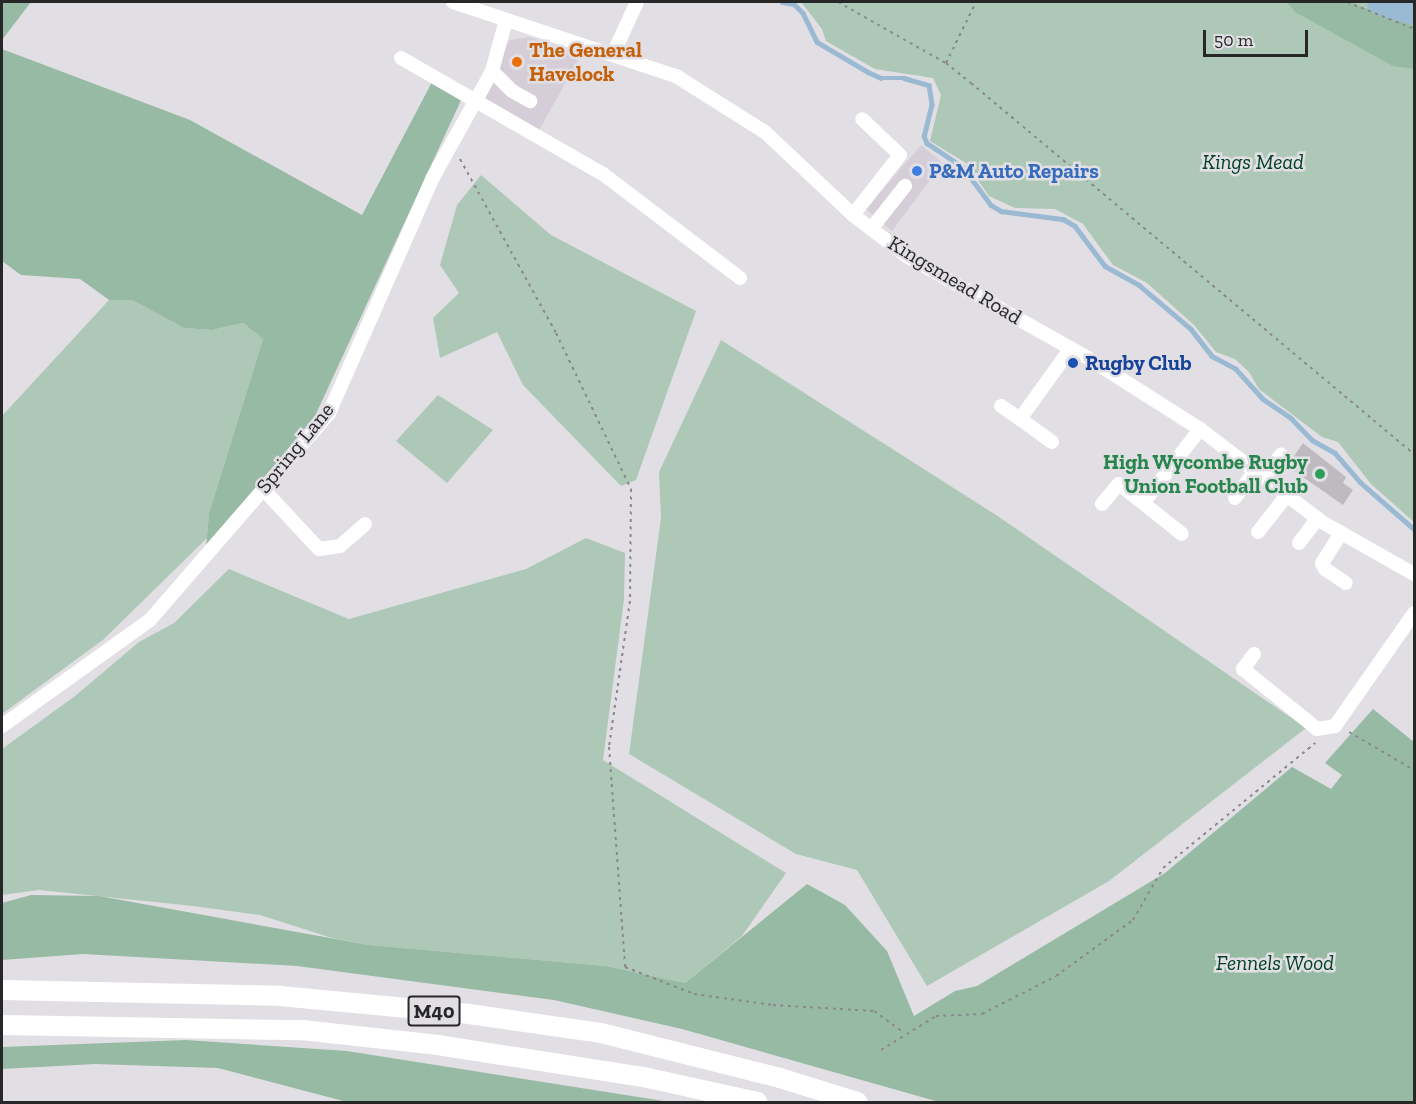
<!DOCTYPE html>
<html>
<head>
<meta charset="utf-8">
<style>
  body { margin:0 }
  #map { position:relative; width:1416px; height:1104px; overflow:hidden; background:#e2dfe4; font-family:"Zilla Slab",serif }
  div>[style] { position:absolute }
  .built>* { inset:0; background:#d5ced8 }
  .green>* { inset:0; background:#adc8b7 }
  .forest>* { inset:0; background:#97baa4 }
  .stream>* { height:4.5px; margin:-2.25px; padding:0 2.25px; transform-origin:2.25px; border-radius:2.25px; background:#9ab9d2 }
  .river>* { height:26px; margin:-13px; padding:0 13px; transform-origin:13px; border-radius:13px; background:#9ab9d2 }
  .building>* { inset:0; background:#bdbbc0 }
  .path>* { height:2px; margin-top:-1px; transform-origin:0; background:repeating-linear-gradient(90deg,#8a888c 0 3px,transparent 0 7.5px) }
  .minor>* { height:14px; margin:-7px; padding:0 7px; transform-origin:7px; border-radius:7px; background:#fff }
  .highway>* { height:20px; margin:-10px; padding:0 10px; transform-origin:10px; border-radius:10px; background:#fff }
  .dots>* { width:16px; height:16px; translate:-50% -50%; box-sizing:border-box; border:3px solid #e2dfe4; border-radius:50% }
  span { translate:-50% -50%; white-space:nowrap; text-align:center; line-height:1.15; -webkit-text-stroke:5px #e2dfe4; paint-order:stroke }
  .shield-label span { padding:2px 4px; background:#e2dfe4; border:2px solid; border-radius:4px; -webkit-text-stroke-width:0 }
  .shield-label { font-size:20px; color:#282728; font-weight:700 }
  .food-label { font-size:21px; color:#c56008; font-weight:700 }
  .left { translate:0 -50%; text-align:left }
  .park-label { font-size:21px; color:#004226; font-style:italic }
  .shop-label { font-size:21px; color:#366cbe; font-weight:700 }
  .street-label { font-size:21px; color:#282728 }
  .transit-label { font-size:21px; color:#164399; font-weight:700 }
  .leisure-label { font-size:21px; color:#27864d; font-weight:700 }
  .right { translate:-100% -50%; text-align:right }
  .frame { position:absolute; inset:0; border:3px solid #282728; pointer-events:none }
  .scale { position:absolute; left:1203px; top:30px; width:105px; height:27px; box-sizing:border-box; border:3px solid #282728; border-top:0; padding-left:8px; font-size:18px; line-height:21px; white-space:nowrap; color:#282728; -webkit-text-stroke:4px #e2dfe4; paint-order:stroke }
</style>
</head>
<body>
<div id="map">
  <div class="built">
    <div style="clip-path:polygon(529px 37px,581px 55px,538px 132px,484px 99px,497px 57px,510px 40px)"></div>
    <div style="clip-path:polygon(921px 145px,943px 163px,892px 231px,866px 209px)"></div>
  </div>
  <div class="green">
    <div style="clip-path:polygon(801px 2px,1362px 2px,1414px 17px,1414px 522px,1371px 484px,1338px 442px,1322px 437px,1259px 389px,1249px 372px,1235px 359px,1216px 352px,1194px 325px,1147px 283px,1113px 265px,1083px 224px,1055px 209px,1015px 208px,989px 196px,966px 163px,930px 141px,941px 95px,933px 78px,875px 69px,826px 41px,822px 29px)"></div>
    <div style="clip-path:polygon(481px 175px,551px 235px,696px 311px,636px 480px,621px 486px,523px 385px,497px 332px,440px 358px,433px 318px,459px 293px,440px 265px,457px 205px)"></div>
    <div style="clip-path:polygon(109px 300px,132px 300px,184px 328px,212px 330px,243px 323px,263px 339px,209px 513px,207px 538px,104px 639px,2px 714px,2px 416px)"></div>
    <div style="clip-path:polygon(721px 340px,996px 515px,1306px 728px,1109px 881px,927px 986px,857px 870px,796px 854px,629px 754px,661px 518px,659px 472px)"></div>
    <div style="clip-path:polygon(438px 395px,493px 430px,447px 483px,396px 441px)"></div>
    <div style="clip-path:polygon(586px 538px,625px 553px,624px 599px,603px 760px,786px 873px,742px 936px,685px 983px,606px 966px,369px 945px,332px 938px,260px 915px,193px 906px,39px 890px,2px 895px,2px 749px,75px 696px,139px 642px,174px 623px,229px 569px,349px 619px,526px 569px)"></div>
  </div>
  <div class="forest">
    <div style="clip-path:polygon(2px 2px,31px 2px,2px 40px)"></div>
    <div style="clip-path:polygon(1287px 2px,1349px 2px,1414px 26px,1414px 69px,1393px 66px,1295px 12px)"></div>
    <div style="clip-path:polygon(2px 49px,190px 120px,362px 215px,432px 82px,463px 96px,315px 416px,206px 548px,209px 513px,263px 339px,243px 323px,212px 330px,184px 328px,132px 300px,109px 300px,80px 279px,21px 275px,2px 261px)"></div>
    <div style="clip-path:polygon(1373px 709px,1414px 742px,1414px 1102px,939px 1102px,682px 1029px,554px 1000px,297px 966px,83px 954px,2px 960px,2px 903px,31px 895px,99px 896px,369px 945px,606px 966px,685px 983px,807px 884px,845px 905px,887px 951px,914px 1016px,955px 991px,977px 986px,1165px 873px,1292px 767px,1331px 789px,1342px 775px,1325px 763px)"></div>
    <div style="clip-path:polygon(186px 1040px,347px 1051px,670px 1102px,347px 1102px,218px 1068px,95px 1064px,2px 1069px,2px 1047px)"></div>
  </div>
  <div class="stream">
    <div style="left:782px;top:2px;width:12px;rotate:9deg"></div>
    <div style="left:794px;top:4px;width:13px;rotate:45deg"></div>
    <div style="left:803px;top:13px;width:32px;rotate:64deg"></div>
    <div style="left:817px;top:42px;width:59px;rotate:30.5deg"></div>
    <div style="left:868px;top:72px;width:14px;rotate:25deg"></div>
    <div style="left:881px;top:78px;width:23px"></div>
    <div style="left:904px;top:78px;width:26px;rotate:16deg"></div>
    <div style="left:929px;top:85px;width:20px;rotate:81deg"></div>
    <div style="left:932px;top:105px;width:32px;rotate:104deg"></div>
    <div style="left:924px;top:136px;width:8px;rotate:67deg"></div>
    <div style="left:927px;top:143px;width:43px;rotate:33.7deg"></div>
    <div style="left:963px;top:167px;width:47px;rotate:53.6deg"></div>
    <div style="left:991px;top:205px;width:12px;rotate:31deg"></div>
    <div style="left:1001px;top:211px;width:63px;rotate:7.4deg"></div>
    <div style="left:1063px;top:219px;width:14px;rotate:30deg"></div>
    <div style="left:1075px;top:226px;width:50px;rotate:53.1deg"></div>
    <div style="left:1105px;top:266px;width:39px;rotate:29deg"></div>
    <div style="left:1139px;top:285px;width:68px;rotate:40.2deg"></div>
    <div style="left:1191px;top:329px;width:34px;rotate:52deg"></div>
    <div style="left:1212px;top:356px;width:27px;rotate:28deg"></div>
    <div style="left:1236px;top:369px;width:40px;rotate:48deg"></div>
    <div style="left:1263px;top:399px;width:34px;rotate:34deg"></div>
    <div style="left:1291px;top:418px;width:30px;rotate:46deg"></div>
    <div style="left:1312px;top:440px;width:26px;rotate:29deg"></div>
    <div style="left:1335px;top:453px;width:38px;rotate:49deg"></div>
    <div style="left:1360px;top:482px;width:72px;rotate:41deg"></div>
  </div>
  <div class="river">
    <div style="left:1380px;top:2px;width:35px;rotate:16deg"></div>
  </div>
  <div class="building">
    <div style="clip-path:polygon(1303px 443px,1346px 477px,1343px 483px,1353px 490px,1343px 505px,1293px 470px,1298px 464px,1292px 459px)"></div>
  </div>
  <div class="path">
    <div style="left:838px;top:2px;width:124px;rotate:29.5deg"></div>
    <div style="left:946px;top:63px;width:32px;rotate:39deg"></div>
    <div style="left:971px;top:83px;width:578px;rotate:39.95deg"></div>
    <div style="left:1347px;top:2px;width:72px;rotate:21.9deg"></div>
    <div style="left:946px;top:63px;width:68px;rotate:-63.8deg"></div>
    <div style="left:460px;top:159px;width:199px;rotate:61.1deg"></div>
    <div style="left:556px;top:333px;width:173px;rotate:64.3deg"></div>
    <div style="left:631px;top:489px;width:112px;rotate:90.5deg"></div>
    <div style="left:630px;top:601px;width:148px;rotate:98.2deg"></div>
    <div style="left:609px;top:747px;width:221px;rotate:85.8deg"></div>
    <div style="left:625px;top:967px;width:74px;rotate:21.4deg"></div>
    <div style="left:694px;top:994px;width:80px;rotate:7.9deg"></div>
    <div style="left:773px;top:1005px;width:101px;rotate:3.4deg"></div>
    <div style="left:874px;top:1011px;width:37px;rotate:36deg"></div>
    <div style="left:1349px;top:732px;width:75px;rotate:30.3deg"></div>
    <div style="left:881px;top:1050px;width:65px;rotate:-31.7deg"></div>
    <div style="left:936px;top:1016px;width:46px;rotate:-2.5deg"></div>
    <div style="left:982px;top:1014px;width:83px;rotate:-27.2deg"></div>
    <div style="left:1056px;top:976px;width:95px;rotate:-36deg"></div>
    <div style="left:1133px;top:920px;width:60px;rotate:-60deg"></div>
    <div style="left:1163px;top:868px;width:197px;rotate:-39.4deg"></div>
  </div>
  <div class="minor">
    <div style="left:453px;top:2px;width:235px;rotate:18.4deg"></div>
    <div style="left:676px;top:76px;width:105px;rotate:32.2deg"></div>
    <div style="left:765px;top:132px;width:121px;rotate:43.3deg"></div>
    <div style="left:853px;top:215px;width:69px;rotate:37.4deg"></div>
    <div style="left:908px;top:257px;width:206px;rotate:29.3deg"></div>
    <div style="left:1088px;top:358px;width:133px;rotate:32.4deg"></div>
    <div style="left:1200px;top:429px;width:153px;rotate:37.3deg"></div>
    <div style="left:1322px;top:522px;width:106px;rotate:29.5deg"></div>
    <div style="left:614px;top:52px;width:55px;rotate:-65.3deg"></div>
    <div style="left:401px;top:58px;width:233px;rotate:29.9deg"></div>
    <div style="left:603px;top:174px;width:172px;rotate:37.2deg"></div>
    <div style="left:492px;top:71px;width:28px;rotate:45deg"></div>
    <div style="left:512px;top:91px;width:21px;rotate:29deg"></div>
    <div style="left:853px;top:215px;width:76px;rotate:-51.9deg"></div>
    <div style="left:900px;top:155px;width:52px;rotate:-136.5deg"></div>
    <div style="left:871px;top:229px;width:55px;rotate:-51.7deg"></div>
    <div style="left:1001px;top:406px;width:23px;rotate:34deg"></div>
    <div style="left:1052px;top:442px;width:39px;rotate:-144deg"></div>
    <div style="left:1020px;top:419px;width:87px;rotate:-54.3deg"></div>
    <div style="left:1264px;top:478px;width:29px;rotate:-54deg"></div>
    <div style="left:263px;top:489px;width:82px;rotate:47deg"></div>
    <div style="left:319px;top:549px;width:21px;rotate:-8deg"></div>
    <div style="left:340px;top:546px;width:33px;rotate:-41deg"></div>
    <div style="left:1235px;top:498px;width:34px;rotate:-54deg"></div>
    <div style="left:1144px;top:502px;width:92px;rotate:-52.5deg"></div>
    <div style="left:1102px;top:504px;width:26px;rotate:-50deg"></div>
    <div style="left:1119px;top:484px;width:80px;rotate:38.4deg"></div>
    <div style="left:1258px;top:532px;width:47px;rotate:-51.9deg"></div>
    <div style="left:1341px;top:533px;width:36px;rotate:122deg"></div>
    <div style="left:1322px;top:563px;width:7px;rotate:63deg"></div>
    <div style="left:1325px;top:569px;width:25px;rotate:34deg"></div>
    <div style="left:1299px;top:543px;width:31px;rotate:-53deg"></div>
    <div style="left:1254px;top:654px;width:19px;rotate:126deg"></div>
    <div style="left:1243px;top:669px;width:95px;rotate:39deg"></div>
    <div style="left:1317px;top:729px;width:18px;rotate:-9deg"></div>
    <div style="left:1335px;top:726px;width:138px;rotate:-55deg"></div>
    <div style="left:2px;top:726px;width:182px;rotate:-35.6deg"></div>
    <div style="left:150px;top:620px;width:274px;rotate:-49.1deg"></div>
    <div style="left:329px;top:413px;width:256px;rotate:-66.2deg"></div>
    <div style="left:432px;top:179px;width:124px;rotate:-60.9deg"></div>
    <div style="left:492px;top:71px;width:53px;rotate:-74.6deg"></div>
  </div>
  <div class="highway">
    <div style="left:2px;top:990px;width:278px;rotate:1.2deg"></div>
    <div style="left:280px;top:996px;width:190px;rotate:5.4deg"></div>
    <div style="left:469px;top:1014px;width:133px;rotate:8.2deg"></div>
    <div style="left:601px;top:1033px;width:185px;rotate:14.1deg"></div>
    <div style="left:780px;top:1078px;width:81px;rotate:17.3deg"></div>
    <div style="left:2px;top:1025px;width:300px;rotate:1deg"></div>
    <div style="left:302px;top:1030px;width:137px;rotate:6.3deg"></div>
    <div style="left:438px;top:1045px;width:213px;rotate:8.9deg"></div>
    <div style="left:648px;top:1078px;width:112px;rotate:12.4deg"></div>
  </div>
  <div class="dots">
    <div style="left:517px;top:62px;background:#e8710a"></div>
    <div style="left:917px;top:171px;background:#3f7fe0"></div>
    <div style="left:1073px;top:363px;background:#1a4fb4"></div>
    <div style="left:1320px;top:474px;background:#2e9e5b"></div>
  </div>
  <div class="shield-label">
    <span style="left:434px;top:1011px">M40</span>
  </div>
  <div class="food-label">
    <span class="left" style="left:529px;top:62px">The General<br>Havelock</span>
  </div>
  <div class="park-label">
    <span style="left:1253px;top:162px">Kings Mead</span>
    <span style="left:1275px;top:963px">Fennels Wood</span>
  </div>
  <div class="shop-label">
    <span class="left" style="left:929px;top:171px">P&amp;M Auto Repairs</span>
  </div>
  <div class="street-label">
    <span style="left:955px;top:280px;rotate:31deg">Kingsmead Road</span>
    <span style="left:295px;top:448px;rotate:-51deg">Spring Lane</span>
  </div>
  <div class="transit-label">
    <span class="left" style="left:1085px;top:363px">Rugby Club</span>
  </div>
  <div class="leisure-label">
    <span class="right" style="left:1308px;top:474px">High Wycombe Rugby<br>Union Football Club</span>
  </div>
  <div class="frame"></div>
  <div class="scale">50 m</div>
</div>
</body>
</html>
